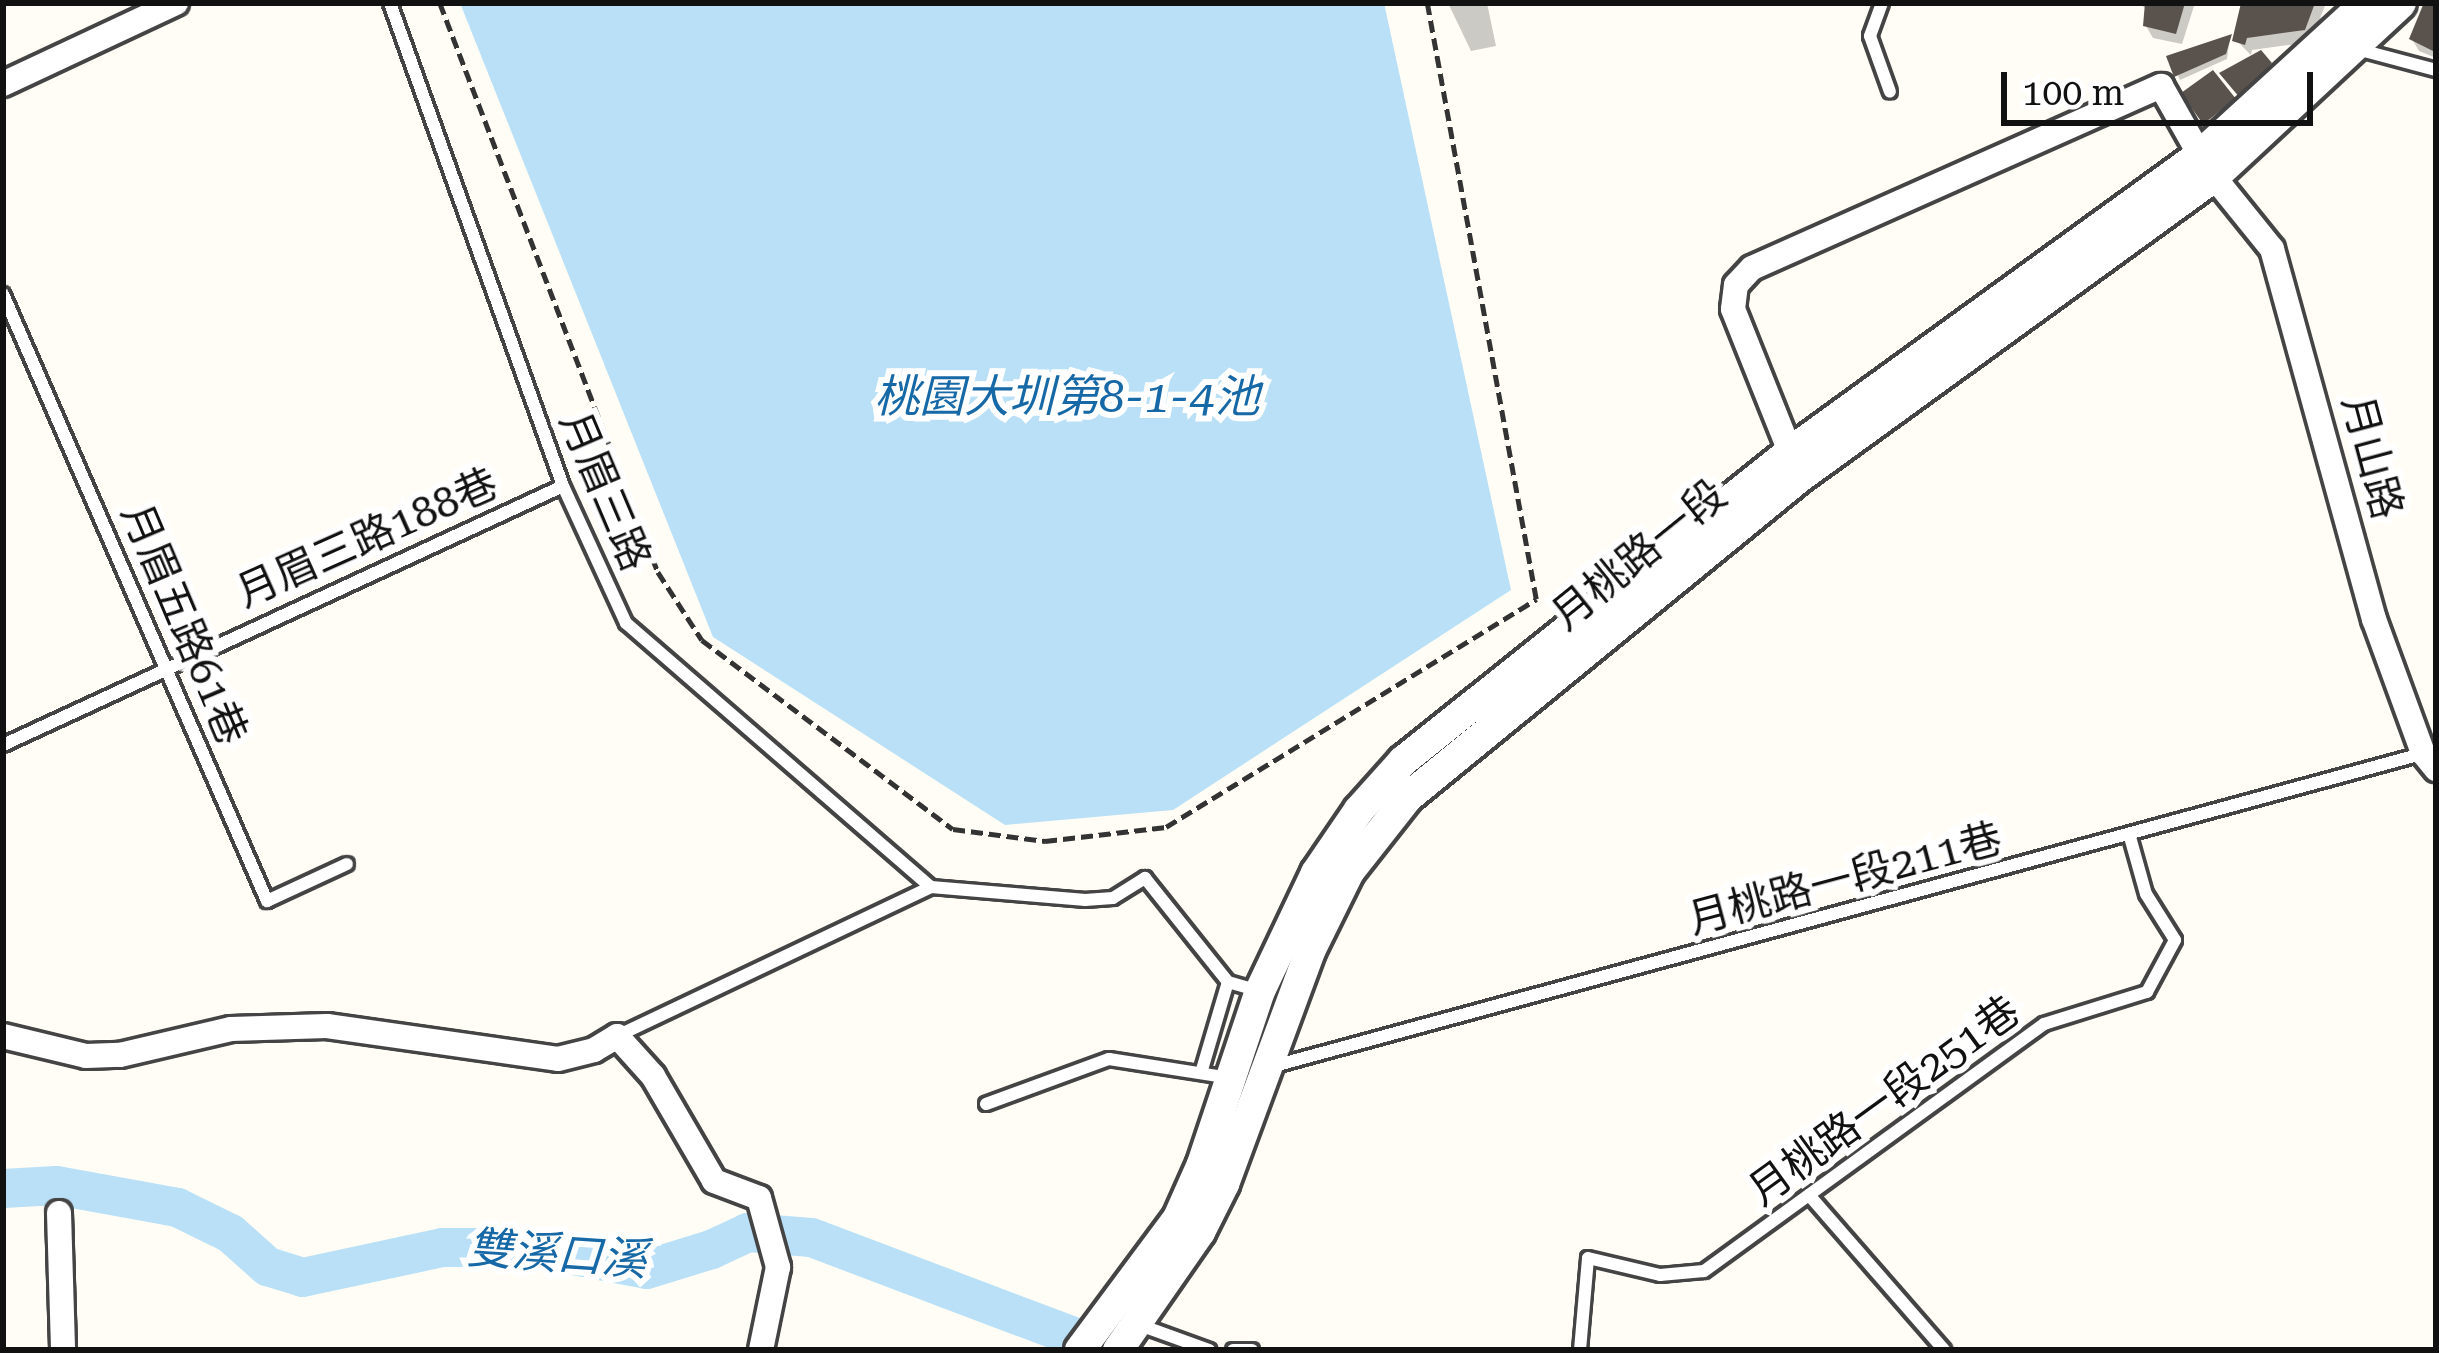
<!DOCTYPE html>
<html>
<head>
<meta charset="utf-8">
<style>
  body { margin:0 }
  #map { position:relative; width:2439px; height:1353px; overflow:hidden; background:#fffdf5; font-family:"Roboto Serif","Noto Sans TC",serif }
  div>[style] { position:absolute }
  .water>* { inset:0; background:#b9e0f7 }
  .shadow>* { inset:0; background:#0003 }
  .river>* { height:39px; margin:-19.5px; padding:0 19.5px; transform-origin:19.5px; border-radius:19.5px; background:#b9e0f7 }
  .building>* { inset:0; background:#5a524d }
  .path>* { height:4.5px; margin-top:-2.25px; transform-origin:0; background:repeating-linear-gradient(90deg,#333 0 12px,transparent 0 18px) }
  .roads { filter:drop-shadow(3px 0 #444) drop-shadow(-3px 0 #444) drop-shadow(0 3px #444) drop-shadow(0 -3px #444) }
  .service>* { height:12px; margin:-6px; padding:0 6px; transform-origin:6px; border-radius:6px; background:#fff }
  .minor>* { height:24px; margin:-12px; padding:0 12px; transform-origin:12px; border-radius:12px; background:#fff }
  .tertiary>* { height:30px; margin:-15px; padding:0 15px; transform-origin:15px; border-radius:15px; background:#fff }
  span { translate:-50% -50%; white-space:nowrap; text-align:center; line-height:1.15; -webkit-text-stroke:12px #fff; paint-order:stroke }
  .street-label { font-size:42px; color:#111 }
  .water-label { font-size:45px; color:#1768a6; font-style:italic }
  .frame { position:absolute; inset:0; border:6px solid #111; pointer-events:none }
  .scale { position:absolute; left:2001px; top:72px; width:312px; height:54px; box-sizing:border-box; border:6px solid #111; border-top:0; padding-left:15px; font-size:36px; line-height:42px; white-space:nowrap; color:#111; -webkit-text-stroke:9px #fff; paint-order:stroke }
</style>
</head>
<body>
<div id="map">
  <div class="water">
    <div style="clip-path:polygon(460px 3px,1384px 3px,1511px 590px,1173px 810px,1005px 825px,713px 637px)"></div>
  </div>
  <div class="shadow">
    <div style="clip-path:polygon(1448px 3px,1487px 3px,1496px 46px,1471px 51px)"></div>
    <div style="clip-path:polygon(2138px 3px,2195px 3px,2182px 44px,2153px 38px,2146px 26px,2148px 10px)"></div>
    <div style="clip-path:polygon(2247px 3px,2326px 3px,2311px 42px,2252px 50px,2251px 55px,2236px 40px)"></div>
    <div style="clip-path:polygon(2436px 3px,2436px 58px,2419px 51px,2412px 39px,2426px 7px)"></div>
    <div style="clip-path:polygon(2230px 37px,2227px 59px,2180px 80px,2170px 58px)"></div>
    <div style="clip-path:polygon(2270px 65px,2273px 70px,2244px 101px,2226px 79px)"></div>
    <div style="clip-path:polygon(2185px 94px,2234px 100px,2237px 105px,2208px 127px)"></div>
  </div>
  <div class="river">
    <div style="left:3px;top:1188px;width:53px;rotate:-3.2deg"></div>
    <div style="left:56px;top:1185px;width:123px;rotate:10.3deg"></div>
    <div style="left:177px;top:1207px;width:59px;rotate:26.1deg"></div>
    <div style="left:230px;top:1233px;width:50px;rotate:41.7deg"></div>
    <div style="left:267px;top:1266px;width:37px;rotate:17deg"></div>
    <div style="left:302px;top:1277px;width:143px;rotate:-12.1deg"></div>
    <div style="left:442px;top:1247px;width:88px"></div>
    <div style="left:530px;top:1247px;width:118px;rotate:10.7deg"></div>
    <div style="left:646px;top:1269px;width:68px;rotate:-17.1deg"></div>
    <div style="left:711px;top:1249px;width:40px;rotate:-25deg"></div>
    <div style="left:747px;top:1232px;width:64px;rotate:4.5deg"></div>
    <div style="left:811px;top:1237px;width:320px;rotate:20.7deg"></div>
  </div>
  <div class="building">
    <div style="clip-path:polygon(2145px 3px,2185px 3px,2176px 34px,2143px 26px)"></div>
    <div style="clip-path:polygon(2241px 3px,2315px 3px,2305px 30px,2247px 38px,2245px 45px,2232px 41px)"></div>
    <div style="clip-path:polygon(2436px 3px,2436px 44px,2433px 51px,2409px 39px,2423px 5px)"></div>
    <div style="clip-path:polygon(2232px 34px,2226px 54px,2174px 77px,2166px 56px)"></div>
    <div style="clip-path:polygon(2261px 50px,2272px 63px,2240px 98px,2219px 73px)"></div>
    <div style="clip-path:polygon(2213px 70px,2236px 99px,2203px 124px,2181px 93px)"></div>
  </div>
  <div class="path">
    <div style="left:440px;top:3px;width:609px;rotate:69.04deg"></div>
    <div style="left:658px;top:572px;width:81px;rotate:57.1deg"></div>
    <div style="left:702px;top:640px;width:314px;rotate:37deg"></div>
    <div style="left:953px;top:829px;width:93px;rotate:7.4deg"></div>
    <div style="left:1045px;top:841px;width:122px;rotate:-6.6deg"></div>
    <div style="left:1166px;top:827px;width:435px;rotate:-31.6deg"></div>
    <div style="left:1536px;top:599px;width:606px;rotate:-100.36deg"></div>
  </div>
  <div class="roads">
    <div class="service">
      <div style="left:390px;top:3px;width:513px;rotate:70.29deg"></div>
      <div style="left:563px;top:486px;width:151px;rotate:65.3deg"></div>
      <div style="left:626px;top:623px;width:403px;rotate:40.9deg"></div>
      <div style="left:931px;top:887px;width:348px;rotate:154.6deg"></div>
      <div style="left:1882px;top:3px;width:35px;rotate:110deg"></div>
      <div style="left:1870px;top:36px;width:59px;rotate:70.3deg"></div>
      <div style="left:2357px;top:49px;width:82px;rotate:14.9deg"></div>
      <div style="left:3px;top:294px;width:662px;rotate:66.49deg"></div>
      <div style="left:267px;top:901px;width:88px;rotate:-24.8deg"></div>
      <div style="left:3px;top:745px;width:617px;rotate:-24.82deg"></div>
      <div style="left:931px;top:887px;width:155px;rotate:4.8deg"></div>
      <div style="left:1085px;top:900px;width:28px;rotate:-4deg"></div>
      <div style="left:1113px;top:898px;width:38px;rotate:-32deg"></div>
      <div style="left:1145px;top:878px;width:133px;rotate:51.4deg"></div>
      <div style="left:1228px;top:982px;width:29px;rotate:16deg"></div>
      <div style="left:1274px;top:1066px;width:1204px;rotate:-15.21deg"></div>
      <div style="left:1201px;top:1073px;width:95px;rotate:-73.5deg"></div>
      <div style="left:986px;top:1104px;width:131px;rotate:-20.1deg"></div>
      <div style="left:1109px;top:1059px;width:122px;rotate:8.9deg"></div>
      <div style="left:1809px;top:1195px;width:206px;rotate:48.9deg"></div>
      <div style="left:1137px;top:1324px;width:77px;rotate:19.9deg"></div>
      <div style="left:1233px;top:1350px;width:19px"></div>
      <div style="left:1580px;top:1350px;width:92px;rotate:-85deg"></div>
      <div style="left:1588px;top:1258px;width:74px;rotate:13.3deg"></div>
      <div style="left:1660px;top:1275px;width:44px;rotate:-5.2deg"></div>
      <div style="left:1704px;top:1271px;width:420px;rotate:-36deg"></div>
      <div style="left:2044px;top:1024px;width:108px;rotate:-17.3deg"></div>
      <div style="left:2147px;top:992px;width:59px;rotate:-61.7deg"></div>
      <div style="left:2175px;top:940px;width:54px;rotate:-122.2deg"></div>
      <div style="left:2146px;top:894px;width:59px;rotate:-105.7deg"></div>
    </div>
    <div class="minor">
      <div style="left:3px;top:84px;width:191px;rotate:-25.1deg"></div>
      <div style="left:2214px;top:177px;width:92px;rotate:51.1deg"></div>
      <div style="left:2272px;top:249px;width:384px;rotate:74.6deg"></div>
      <div style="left:2374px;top:619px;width:143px;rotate:69.9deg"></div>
      <div style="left:2423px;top:753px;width:21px;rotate:51deg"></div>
      <div style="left:1795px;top:464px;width:167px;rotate:-111.8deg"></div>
      <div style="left:1733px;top:309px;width:24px;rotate:-83deg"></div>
      <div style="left:1736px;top:285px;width:23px;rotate:-47deg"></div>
      <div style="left:1752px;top:268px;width:448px;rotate:-24deg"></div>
      <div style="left:2161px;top:86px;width:79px;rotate:60.5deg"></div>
      <div style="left:3px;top:1036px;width:85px;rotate:13.5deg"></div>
      <div style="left:86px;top:1056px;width:34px;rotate:-2deg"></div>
      <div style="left:120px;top:1055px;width:114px;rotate:-13.2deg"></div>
      <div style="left:231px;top:1029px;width:96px;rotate:-1.8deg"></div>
      <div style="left:327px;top:1026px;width:233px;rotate:8.1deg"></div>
      <div style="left:558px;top:1059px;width:37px;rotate:-14deg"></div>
      <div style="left:594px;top:1050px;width:27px;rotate:-31deg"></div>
      <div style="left:617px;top:1036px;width:54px;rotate:48deg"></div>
      <div style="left:653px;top:1076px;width:121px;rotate:59.8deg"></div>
      <div style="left:714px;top:1181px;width:48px;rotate:20.7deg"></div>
      <div style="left:759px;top:1198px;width:72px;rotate:74.6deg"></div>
      <div style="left:778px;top:1267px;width:85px;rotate:101.6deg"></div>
      <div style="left:59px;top:1213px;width:137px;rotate:88.3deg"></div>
    </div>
    <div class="tertiary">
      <div style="left:1080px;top:1350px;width:164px;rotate:-53.4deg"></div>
      <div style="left:1178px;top:1218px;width:59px;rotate:-66deg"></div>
      <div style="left:1202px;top:1164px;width:182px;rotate:-71.5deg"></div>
      <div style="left:1260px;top:991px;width:131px;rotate:-64.6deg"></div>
      <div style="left:1316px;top:873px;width:76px;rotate:-55.7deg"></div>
      <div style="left:1359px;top:810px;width:66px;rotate:-48.1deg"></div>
      <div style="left:1403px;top:761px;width:495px;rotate:-38.6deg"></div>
      <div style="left:1790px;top:452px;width:506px;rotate:-35.92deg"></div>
      <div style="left:2200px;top:155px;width:225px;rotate:-42.5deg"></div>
      <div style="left:1118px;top:1350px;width:144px;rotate:-55.2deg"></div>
      <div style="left:1200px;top:1232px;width:54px;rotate:-63.4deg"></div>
      <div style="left:1224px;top:1184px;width:248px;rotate:-69.7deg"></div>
      <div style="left:1310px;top:951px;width:88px;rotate:-63.7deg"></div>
      <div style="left:1349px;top:872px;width:95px;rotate:-51.8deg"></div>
      <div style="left:1408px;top:797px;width:506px;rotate:-39.23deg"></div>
      <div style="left:1800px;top:477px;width:511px;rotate:-35.93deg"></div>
      <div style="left:2214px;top:177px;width:255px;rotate:-42.9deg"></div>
    </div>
  </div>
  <div class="street-label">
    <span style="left:2372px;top:457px;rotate:75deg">月山路</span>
    <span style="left:605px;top:491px;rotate:67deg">月眉三路</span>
    <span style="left:367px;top:538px;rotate:-24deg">月眉三路188巷</span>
    <span style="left:1639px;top:555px;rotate:-39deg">月桃路一段</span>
    <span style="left:184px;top:624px;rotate:67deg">月眉五路61巷</span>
    <span style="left:1845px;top:879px;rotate:-15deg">月桃路一段211巷</span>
    <span style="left:1884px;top:1101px;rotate:-36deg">月桃路一段251巷</span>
  </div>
  <div class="water-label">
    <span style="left:1067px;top:397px">桃園大圳第8-1-4池</span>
    <span style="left:557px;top:1254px;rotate:4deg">雙溪口溪</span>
  </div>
  <div class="frame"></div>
  <div class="scale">100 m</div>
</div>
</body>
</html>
